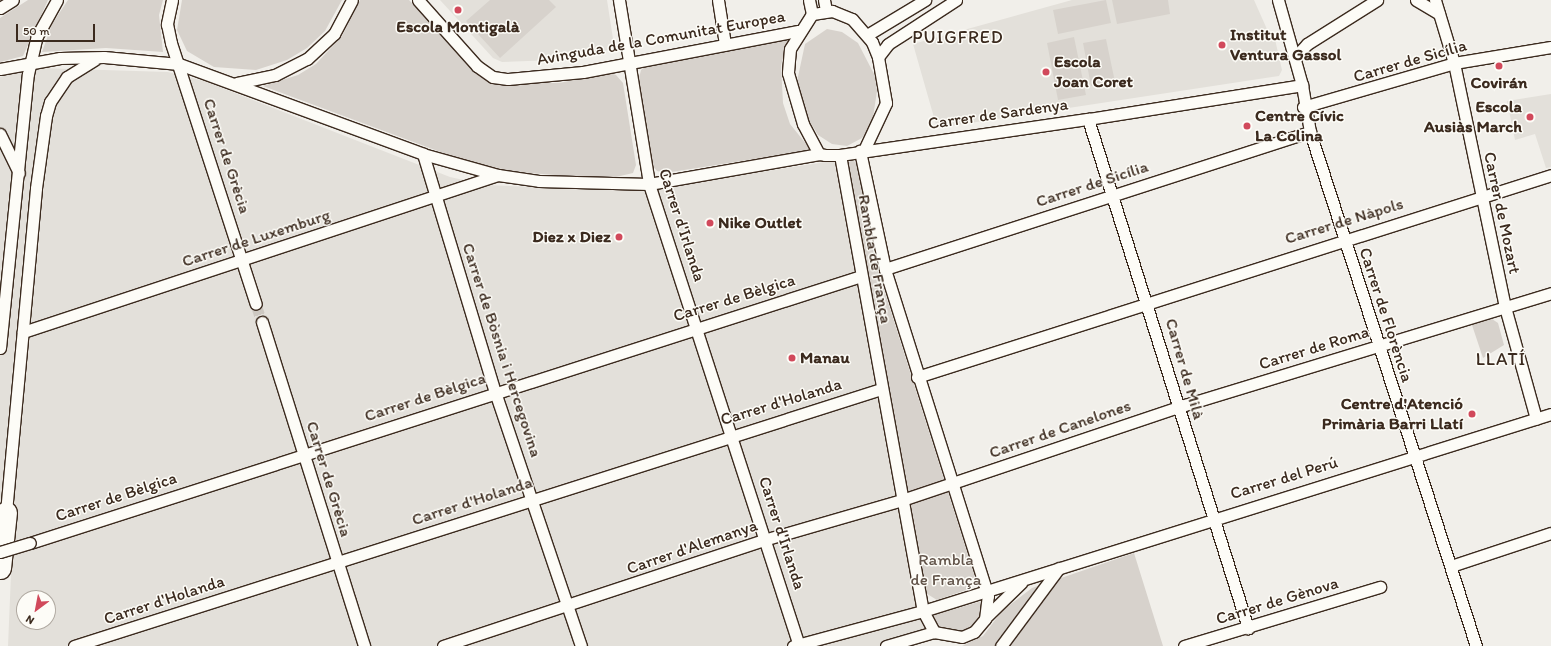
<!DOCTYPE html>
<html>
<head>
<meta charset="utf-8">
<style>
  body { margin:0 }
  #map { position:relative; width:1551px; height:646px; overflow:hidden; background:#f1efea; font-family:Itim,sans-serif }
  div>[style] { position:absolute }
  .built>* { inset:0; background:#e3e0da }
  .green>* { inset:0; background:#d7d2cc }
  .street-tunnel>* { height:11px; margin-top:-5.5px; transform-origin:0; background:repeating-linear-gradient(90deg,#cdc8c1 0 11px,transparent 0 16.5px) }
  .roads { filter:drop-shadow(1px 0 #3b2a1e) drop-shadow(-1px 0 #3b2a1e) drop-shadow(0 1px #3b2a1e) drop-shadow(0 -1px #3b2a1e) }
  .street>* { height:11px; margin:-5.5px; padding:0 5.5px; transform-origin:5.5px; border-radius:5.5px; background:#fdfcf7 }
  .highway>* { height:21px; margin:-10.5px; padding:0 10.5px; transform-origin:10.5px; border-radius:10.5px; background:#fdfcf7 }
  .bridges { filter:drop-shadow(1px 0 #3b2a1e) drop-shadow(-1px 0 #3b2a1e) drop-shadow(0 1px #3b2a1e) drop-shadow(0 -1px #3b2a1e) }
  .street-bridge>* { height:11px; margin:-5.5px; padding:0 5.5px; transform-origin:5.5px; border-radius:5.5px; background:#fdfcf7 }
  .dots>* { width:11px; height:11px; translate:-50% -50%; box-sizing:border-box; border:2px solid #fdfcf7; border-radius:50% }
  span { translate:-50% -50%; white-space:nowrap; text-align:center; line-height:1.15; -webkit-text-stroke:3px #fdfcf7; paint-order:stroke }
  .poi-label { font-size:17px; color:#3b2a1e; font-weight:700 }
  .left { translate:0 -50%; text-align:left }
  .right { translate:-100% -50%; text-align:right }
  .street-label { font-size:17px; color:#3b2a1e }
  .park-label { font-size:17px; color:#62544a }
  .neighbourhood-label { font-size:18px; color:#3b2a1e; letter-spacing:1px }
  .north { position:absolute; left:16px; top:590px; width:40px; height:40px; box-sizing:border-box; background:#fdfcf7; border:1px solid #afa8a0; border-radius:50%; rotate:212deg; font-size:11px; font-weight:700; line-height:16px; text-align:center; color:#3b2a1e }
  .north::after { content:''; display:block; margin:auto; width:14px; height:18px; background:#d1495b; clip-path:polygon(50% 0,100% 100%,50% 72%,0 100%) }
  .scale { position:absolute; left:16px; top:24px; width:79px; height:18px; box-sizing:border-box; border:2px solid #3b2a1e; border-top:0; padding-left:5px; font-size:12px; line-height:14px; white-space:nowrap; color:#3b2a1e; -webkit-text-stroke:3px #fdfcf7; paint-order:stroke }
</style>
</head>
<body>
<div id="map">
  <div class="built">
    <div style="clip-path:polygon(440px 0,607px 0,613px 39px,608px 50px,555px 60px,502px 62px,493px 58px)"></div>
    <div style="clip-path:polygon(1072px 0,1254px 0,1270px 36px,1274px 35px,1282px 70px,1279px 76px,937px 128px,913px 44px)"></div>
    <div style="clip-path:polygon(evenodd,39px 68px,168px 72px,204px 81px,450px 177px,486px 185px,635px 191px,839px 160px,928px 633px,883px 646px,8px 646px,12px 550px,0 552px,0 77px,39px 68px,24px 598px,48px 598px,48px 622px,24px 622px,24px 598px)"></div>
    <div style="clip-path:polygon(1551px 94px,1551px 167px,1546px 168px,1535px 134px,1515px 140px,1507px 101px)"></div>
  </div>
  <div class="green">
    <div style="clip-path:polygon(28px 0,48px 0,23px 56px,0 62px,0 18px)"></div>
    <div style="clip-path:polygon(68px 0,163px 0,159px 15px,163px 52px,106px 48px,42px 52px,52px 24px)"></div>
    <div style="clip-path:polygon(182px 0,342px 0,325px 31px,307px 48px,287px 60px,256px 70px,214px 67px,187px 51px,177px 30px)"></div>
    <div style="clip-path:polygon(360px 0,409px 0,476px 72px,492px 83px,559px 83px,609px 73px,616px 75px,623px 83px,636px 165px,633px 173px,607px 179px,516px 172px,462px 160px,263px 86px,298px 75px,316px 64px,342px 36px)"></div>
    <div style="clip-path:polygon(490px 0,549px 0,556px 7px,500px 58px,466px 21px)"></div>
    <div style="clip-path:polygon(1106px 0,1111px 23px,1058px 34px,1053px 10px)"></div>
    <div style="clip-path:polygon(1112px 0,1168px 0,1170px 14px,1117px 24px)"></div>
    <div style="clip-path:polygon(827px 29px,842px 32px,858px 43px,875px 76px,877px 91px,872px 124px,862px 138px,847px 146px,832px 144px,818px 135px,802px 109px,796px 86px,805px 44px)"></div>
    <div style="clip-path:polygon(790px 37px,781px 65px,783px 103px,790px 124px,811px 150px,665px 173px,657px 171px,652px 165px,639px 78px,641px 70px,647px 65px)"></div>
    <div style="clip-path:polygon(1074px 37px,1086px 95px,1058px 100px,1047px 43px)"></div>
    <div style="clip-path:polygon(1106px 39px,1115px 82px,1091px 86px,1083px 43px)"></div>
    <div style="clip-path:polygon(852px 160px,857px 163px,875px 261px,974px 574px,975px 583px,969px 589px,937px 600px,924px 592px,846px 164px)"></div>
    <div style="clip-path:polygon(1492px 319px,1498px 323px,1504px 345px,1483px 358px,1472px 325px)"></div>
    <div style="clip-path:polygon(1134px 553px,1163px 646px,962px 646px,983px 636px,1002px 611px,1032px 588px)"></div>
    <div style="clip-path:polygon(982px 601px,978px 621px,964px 631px,943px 630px,931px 616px)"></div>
  </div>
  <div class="street-tunnel">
    <div style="left:256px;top:304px;width:19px;rotate:72deg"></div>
  </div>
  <div class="roads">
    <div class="street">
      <div style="left:172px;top:0;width:25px;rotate:102deg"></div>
      <div style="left:167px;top:24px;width:19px;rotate:78deg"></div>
      <div style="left:171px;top:43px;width:274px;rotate:72deg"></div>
      <div style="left:418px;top:0;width:89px;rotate:48.2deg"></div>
      <div style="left:477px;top:66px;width:19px;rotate:35deg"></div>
      <div style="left:493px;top:77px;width:15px;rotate:8deg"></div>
      <div style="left:508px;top:79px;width:75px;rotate:-5.3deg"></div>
      <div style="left:583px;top:72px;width:219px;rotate:-10.8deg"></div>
      <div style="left:619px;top:0;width:186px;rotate:80.7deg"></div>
      <div style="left:649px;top:184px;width:486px;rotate:72deg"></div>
      <div style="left:718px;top:0;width:45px;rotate:81deg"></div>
      <div style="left:809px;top:0;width:14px;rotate:78deg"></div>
      <div style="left:824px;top:0;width:10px;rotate:79deg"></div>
      <div style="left:1278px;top:0;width:88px;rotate:74.2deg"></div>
      <div style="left:1302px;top:85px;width:48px;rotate:80.3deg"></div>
      <div style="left:1310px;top:132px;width:540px;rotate:72.1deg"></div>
      <div style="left:1416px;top:0;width:27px;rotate:31deg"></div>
      <div style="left:1435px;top:0;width:66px;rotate:73.2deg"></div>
      <div style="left:1454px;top:63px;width:249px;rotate:78.2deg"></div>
      <div style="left:1505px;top:307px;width:116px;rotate:74.5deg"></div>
      <div style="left:0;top:8px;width:15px;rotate:-32deg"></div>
      <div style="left:867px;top:35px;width:68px;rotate:-31.1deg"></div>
      <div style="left:878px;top:57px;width:16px;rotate:-52deg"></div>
      <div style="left:888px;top:44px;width:81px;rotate:-32.9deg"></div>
      <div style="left:1295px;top:57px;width:18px;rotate:-47deg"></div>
      <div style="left:1307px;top:44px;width:83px;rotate:-32.2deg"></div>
      <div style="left:0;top:69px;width:61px;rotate:-10.4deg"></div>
      <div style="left:60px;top:58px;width:44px;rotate:-1.3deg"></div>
      <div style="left:104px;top:57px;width:75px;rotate:5.3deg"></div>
      <div style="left:179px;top:64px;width:260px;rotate:20.2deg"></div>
      <div style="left:423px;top:154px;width:78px;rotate:15.6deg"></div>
      <div style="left:498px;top:175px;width:41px;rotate:8.3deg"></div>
      <div style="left:539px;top:181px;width:110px;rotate:1.6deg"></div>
      <div style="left:649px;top:184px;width:173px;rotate:-10deg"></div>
      <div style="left:237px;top:83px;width:39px;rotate:-12deg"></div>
      <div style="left:275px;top:75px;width:36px;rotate:-27deg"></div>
      <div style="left:307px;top:59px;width:37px;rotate:-43deg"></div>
      <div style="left:334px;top:34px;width:38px;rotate:-62deg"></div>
      <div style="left:1303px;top:107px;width:157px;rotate:-16.2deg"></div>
      <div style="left:1454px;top:63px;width:98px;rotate:-9.4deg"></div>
      <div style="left:1088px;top:119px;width:534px;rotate:72.55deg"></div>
      <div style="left:0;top:134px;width:43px;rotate:64deg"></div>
      <div style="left:864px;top:150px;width:52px;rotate:-64.9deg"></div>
      <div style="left:886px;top:103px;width:47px;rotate:-99.9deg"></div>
      <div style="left:878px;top:57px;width:16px;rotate:-112deg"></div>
      <div style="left:872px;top:42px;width:30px;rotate:-131deg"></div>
      <div style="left:852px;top:19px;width:22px;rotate:-158deg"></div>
      <div style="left:832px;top:11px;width:20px;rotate:171deg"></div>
      <div style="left:812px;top:14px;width:41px;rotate:122.2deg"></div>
      <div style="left:790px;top:49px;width:24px;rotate:95deg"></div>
      <div style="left:788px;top:73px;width:53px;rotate:73.6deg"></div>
      <div style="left:803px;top:124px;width:34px;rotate:62deg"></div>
      <div style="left:819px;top:154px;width:6px;rotate:9deg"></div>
      <div style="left:825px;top:155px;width:15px"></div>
      <div style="left:840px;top:155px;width:251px;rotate:-8.3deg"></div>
      <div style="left:1088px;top:119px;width:217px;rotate:-9deg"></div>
      <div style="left:423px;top:154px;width:249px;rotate:73.2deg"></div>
      <div style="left:495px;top:392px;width:268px;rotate:71.3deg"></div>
      <div style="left:840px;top:155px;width:463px;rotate:79.7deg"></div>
      <div style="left:923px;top:611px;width:24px;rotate:62deg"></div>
      <div style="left:934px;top:632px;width:28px;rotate:10deg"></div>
      <div style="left:962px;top:637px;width:13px;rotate:-23deg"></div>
      <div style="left:974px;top:632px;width:17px;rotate:-50deg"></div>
      <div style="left:985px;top:619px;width:23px;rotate:-83deg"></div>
      <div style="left:988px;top:596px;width:343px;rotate:-107.5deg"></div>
      <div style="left:885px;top:269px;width:121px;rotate:-102deg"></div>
      <div style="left:885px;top:269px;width:447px;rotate:-17.9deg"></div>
      <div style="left:262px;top:322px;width:340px;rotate:72.5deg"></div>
      <div style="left:23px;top:332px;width:500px;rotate:-18.29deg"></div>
      <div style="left:0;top:348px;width:275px;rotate:-84.2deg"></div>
      <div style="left:28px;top:74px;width:39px;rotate:-77deg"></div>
      <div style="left:37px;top:36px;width:41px;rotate:-60.9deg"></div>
      <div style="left:917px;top:377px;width:665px;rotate:-17.67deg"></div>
      <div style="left:6px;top:512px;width:325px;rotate:-84.7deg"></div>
      <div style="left:36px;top:188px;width:73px;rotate:-82.1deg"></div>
      <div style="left:46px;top:116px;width:15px;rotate:-74deg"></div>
      <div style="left:50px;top:102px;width:30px;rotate:-56deg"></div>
      <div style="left:67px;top:77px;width:32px;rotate:-32deg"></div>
      <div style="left:30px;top:543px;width:873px;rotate:-17.81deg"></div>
      <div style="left:1451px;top:566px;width:105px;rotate:-18.3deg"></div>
      <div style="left:986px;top:617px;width:49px;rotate:-44.2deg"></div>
      <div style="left:74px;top:646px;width:847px;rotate:-17.66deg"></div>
      <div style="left:443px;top:646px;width:341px;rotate:-18.3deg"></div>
      <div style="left:767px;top:539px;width:141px;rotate:-16.1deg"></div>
      <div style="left:902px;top:500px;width:299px;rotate:-18.6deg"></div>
      <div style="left:1185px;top:405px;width:383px;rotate:-17deg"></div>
      <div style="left:793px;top:646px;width:135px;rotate:-15.1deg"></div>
      <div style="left:923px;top:611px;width:658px;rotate:-17.42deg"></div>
      <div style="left:886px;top:646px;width:50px;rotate:-16.3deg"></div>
      <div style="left:1001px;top:646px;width:97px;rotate:-53.4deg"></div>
      <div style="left:1184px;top:646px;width:205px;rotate:-16.8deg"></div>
    </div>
    <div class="highway">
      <div style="left:0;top:568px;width:56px;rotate:-83.9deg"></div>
    </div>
  </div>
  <div class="bridges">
    <div class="street-bridge">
      <div style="left:0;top:552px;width:31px;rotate:-17deg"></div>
    </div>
  </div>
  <div class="dots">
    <div style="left:458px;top:10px;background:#d1495b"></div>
    <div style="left:1222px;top:45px;background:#d1495b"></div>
    <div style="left:1499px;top:66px;background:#d1495b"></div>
    <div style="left:1046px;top:72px;background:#d1495b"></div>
    <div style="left:1530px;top:117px;background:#d1495b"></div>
    <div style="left:1247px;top:126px;background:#d1495b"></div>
    <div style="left:710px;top:223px;background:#d1495b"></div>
    <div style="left:619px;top:237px;background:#d1495b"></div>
    <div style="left:792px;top:358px;background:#d1495b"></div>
    <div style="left:1472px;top:414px;background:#d1495b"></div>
  </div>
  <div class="poi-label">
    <span style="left:458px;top:27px">Escola Montigalà</span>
    <span class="left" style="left:1230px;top:45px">Institut<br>Ventura Gassol</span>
    <span class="left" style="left:1054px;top:72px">Escola<br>Joan Coret</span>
    <span style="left:1499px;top:83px">Covirán</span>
    <span class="right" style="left:1522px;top:117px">Escola<br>Ausiàs March</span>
    <span class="left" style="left:1255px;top:126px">Centre Cívic<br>La Colina</span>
    <span class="left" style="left:718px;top:223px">Nike Outlet</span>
    <span class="right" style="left:611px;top:237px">Diez x Diez</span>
    <span class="left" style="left:800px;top:358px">Manau</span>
    <span class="right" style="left:1463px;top:414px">Centre d'Atenció<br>Primària Barri Llatí</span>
  </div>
  <div class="street-label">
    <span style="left:661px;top:38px;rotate:-10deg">Avinguda de la Comunitat Europea</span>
    <span style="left:1410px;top:61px;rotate:-16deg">Carrer de Sicília</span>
    <span style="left:998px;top:114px;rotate:-8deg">Carrer de Sardenya</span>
    <span style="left:227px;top:156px;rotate:72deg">Carrer de Grècia</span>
    <span style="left:1092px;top:184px;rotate:-18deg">Carrer de Sicília</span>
    <span style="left:1502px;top:213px;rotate:78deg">Carrer de Mozart</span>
    <span style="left:1344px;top:221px;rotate:-17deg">Carrer de Nàpols</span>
    <span style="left:682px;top:225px;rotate:72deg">Carrer d'Irlanda</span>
    <span style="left:256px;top:238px;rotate:-18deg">Carrer de Luxemburg</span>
    <span style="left:875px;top:259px;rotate:80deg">Rambla de França</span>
    <span style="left:734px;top:298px;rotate:-17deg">Carrer de Bèlgica</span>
    <span style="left:1386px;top:315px;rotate:72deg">Carrer de Florència</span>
    <span style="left:1314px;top:348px;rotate:-17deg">Carrer de Roma</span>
    <span style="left:502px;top:350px;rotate:72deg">Carrer de Bòsnia i Hercegovina</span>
    <span style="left:1185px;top:369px;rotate:74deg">Carrer de Milà</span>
    <span style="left:425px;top:397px;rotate:-18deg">Carrer de Bèlgica</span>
    <span style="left:781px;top:402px;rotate:-17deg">Carrer d'Holanda</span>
    <span style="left:1060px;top:429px;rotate:-19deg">Carrer de Canelones</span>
    <span style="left:1284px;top:478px;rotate:-17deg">Carrer del Perú</span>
    <span style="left:329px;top:479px;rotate:73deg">Carrer de Grècia</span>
    <span style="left:116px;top:497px;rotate:-18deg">Carrer de Bèlgica</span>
    <span style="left:472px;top:501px;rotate:-18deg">Carrer d'Holanda</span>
    <span style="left:782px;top:533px;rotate:72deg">Carrer d'Irlanda</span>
    <span style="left:692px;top:547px;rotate:-19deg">Carrer d'Alemanya</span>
    <span style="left:164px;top:600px;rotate:-18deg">Carrer d'Holanda</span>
    <span style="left:1277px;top:601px;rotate:-17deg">Carrer de Gènova</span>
  </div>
  <div class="park-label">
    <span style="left:946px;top:570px">Rambla<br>de França</span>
  </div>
  <div class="neighbourhood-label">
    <span style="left:958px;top:37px">PUIGFRED</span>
    <span style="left:1501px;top:359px">LLATÍ</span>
  </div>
  <div class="north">N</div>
  <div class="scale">50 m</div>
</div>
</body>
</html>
